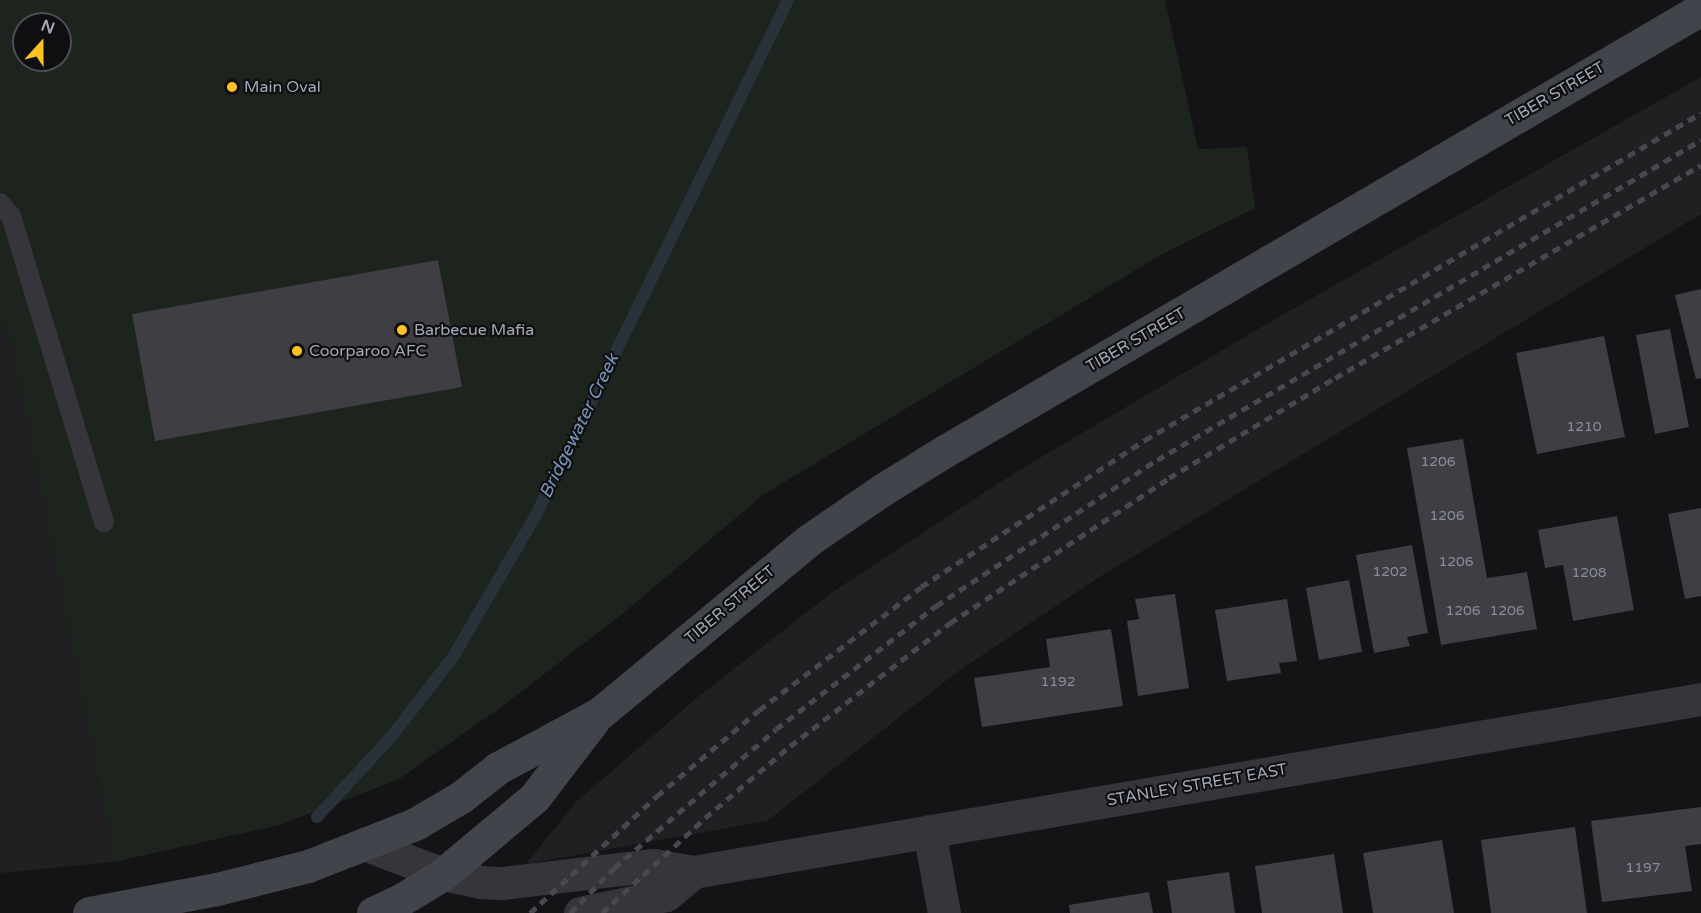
<!DOCTYPE html>
<html>
<head>
<meta charset="utf-8">
<style>
  body { margin:0 }
  #map { position:relative; width:1701px; height:913px; overflow:hidden; background:#141416; font-family:"Varela Round",sans-serif }
  div>[style] { position:absolute }
  .built>* { inset:0; background:#202023 }
  .green>* { inset:0; background:#1c241d }
  .stream>* { height:12px; margin:-6px; padding:0 6px; transform-origin:6px; border-radius:6px; background:#29323b }
  .building>* { inset:0; background:#3e3e44 }
  .lane>* { height:20px; margin:-10px; padding:0 10px; transform-origin:10px; border-radius:10px; background:#35353b }
  .street>* { height:33px; margin:-16.5px; padding:0 16.5px; transform-origin:16.5px; border-radius:16.5px; background:#35353b }
  .secondary>* { height:33px; margin:-16.5px; padding:0 16.5px; transform-origin:16.5px; border-radius:16.5px; background:#42444b }
  .rail>* { height:4.5px; margin-top:-2.25px; transform-origin:0; background:repeating-linear-gradient(90deg,#474950 0 8px,transparent 0 14px) }
  .dots>* { width:16px; height:16px; translate:-50% -50%; box-sizing:border-box; border:3px solid #0f0f11; border-radius:50% }
  span { translate:-50% -50%; white-space:nowrap; text-align:center; line-height:1.15; -webkit-text-stroke:4.5px #0f0f11; paint-order:stroke }
  .number-label { font-size:14px; color:#8a8e9b }
  .number-label span { -webkit-text-stroke-width:0 }
  .poi-label { font-size:16px; color:#a4a9b8 }
  .left { translate:0 -50%; text-align:left }
  .street-label { font-size:16px; color:#a4a9b8 }
  .water-label { font-size:18px; color:#7895b6; font-style:italic }
  .north { position:absolute; left:12px; top:12px; width:60px; height:60px; box-sizing:border-box; background:#0f0f11; border:2px solid #4b4d54; border-radius:50%; rotate:21deg; font-size:16px; font-weight:700; line-height:24px; text-align:center; color:#a4a9b8 }
  .north::after { content:''; display:block; margin:auto; width:21px; height:27px; background:#ffc223; clip-path:polygon(50% 0,100% 100%,50% 72%,0 100%) }
</style>
</head>
<body>
<div id="map">
  <div class="built">
    <div style="clip-path:polygon(1701px 77px,1701px 214px,1096px 579px,957px 672px,767px 821px,526px 864px,576px 802px,698px 697px,834px 591px,1016px 472px,1277px 318px)"></div>
    <div style="clip-path:polygon(0 319px,11px 345px,114px 862px,0 873px)"></div>
  </div>
  <div class="green">
    <div style="clip-path:polygon(evenodd,0 0,1165px 0,1198px 149px,1247px 147px,1255px 208px,1164px 253px,763px 495px,621px 615px,501px 707px,399px 779px,280px 825px,114px 862px,11px 345px,0 319px,0 0,24px 24px,60px 24px,60px 60px,24px 60px,24px 24px)"></div>
  </div>
  <div class="stream">
    <div style="left:317px;top:817px;width:109px;rotate:-47.2deg"></div>
    <div style="left:391px;top:737px;width:101px;rotate:-52.2deg"></div>
    <div style="left:453px;top:657px;width:164px;rotate:-59.7deg"></div>
    <div style="left:536px;top:515px;width:573px;rotate:-63.93deg"></div>
  </div>
  <div class="building">
    <div style="clip-path:polygon(438px 260px,462px 387px,155px 441px,132px 314px)"></div>
    <div style="clip-path:polygon(1701px 289px,1701px 378px,1696px 379px,1675px 295px)"></div>
    <div style="clip-path:polygon(1670px 329px,1689px 427px,1655px 434px,1636px 335px)"></div>
    <div style="clip-path:polygon(1604px 336px,1625px 437px,1537px 454px,1516px 353px)"></div>
    <div style="clip-path:polygon(1463px 439px,1487px 578px,1527px 572px,1537px 629px,1441px 645px,1407px 448px)"></div>
    <div style="clip-path:polygon(1701px 508px,1701px 596px,1685px 599px,1668px 514px)"></div>
    <div style="clip-path:polygon(1617px 516px,1634px 610px,1573px 621px,1563px 565px,1545px 568px,1538px 530px)"></div>
    <div style="clip-path:polygon(1412px 545px,1428px 633px,1407px 637px,1410px 646px,1374px 653px,1356px 555px)"></div>
    <div style="clip-path:polygon(1349px 580px,1362px 652px,1319px 660px,1306px 588px)"></div>
    <div style="clip-path:polygon(1175px 594px,1189px 688px,1138px 696px,1127px 621px,1139px 619px,1135px 599px)"></div>
    <div style="clip-path:polygon(1287px 599px,1297px 661px,1279px 663px,1281px 673px,1227px 681px,1215px 610px)"></div>
    <div style="clip-path:polygon(1111px 629px,1123px 706px,982px 727px,974px 678px,1050px 667px,1046px 639px)"></div>
    <div style="clip-path:polygon(1701px 807px,1701px 844px,1685px 846px,1692px 891px,1602px 902px,1591px 821px)"></div>
    <div style="clip-path:polygon(1575px 827px,1587px 913px,1491px 913px,1481px 840px)"></div>
    <div style="clip-path:polygon(1442px 840px,1454px 913px,1373px 913px,1363px 853px)"></div>
    <div style="clip-path:polygon(1334px 854px,1343px 913px,1262px 913px,1255px 866px)"></div>
    <div style="clip-path:polygon(1229px 872px,1235px 913px,1172px 913px,1167px 881px)"></div>
    <div style="clip-path:polygon(1149px 892px,1153px 913px,1070px 913px,1069px 905px)"></div>
  </div>
  <div class="lane">
    <div style="left:0;top:203px;width:17px;rotate:50deg"></div>
    <div style="left:11px;top:216px;width:320px;rotate:73.1deg"></div>
  </div>
  <div class="street">
    <div style="left:929px;top:831px;width:83px;rotate:79.6deg"></div>
    <div style="left:364px;top:844px;width:85px;rotate:20.8deg"></div>
    <div style="left:443px;top:874px;width:39px;rotate:12deg"></div>
    <div style="left:481px;top:882px;width:22px;rotate:3deg"></div>
    <div style="left:503px;top:883px;width:152px;rotate:-6.8deg"></div>
    <div style="left:654px;top:865px;width:40px;rotate:10deg"></div>
    <div style="left:693px;top:872px;width:1023px;rotate:-9.74deg"></div>
    <div style="left:580px;top:913px;width:88px;rotate:-11.8deg"></div>
    <div style="left:666px;top:895px;width:35px;rotate:-40deg"></div>
  </div>
  <div class="secondary">
    <div style="left:89px;top:913px;width:130px;rotate:-10.6deg"></div>
    <div style="left:217px;top:889px;width:94px;rotate:-14.2deg"></div>
    <div style="left:308px;top:866px;width:115px;rotate:-21.4deg"></div>
    <div style="left:415px;top:824px;width:53px;rotate:-30.4deg"></div>
    <div style="left:461px;top:797px;width:47px;rotate:-38.1deg"></div>
    <div style="left:498px;top:768px;width:116px;rotate:-28.3deg"></div>
    <div style="left:600px;top:713px;width:271px;rotate:-39.6deg"></div>
    <div style="left:809px;top:540px;width:88px;rotate:-34.4deg"></div>
    <div style="left:882px;top:490px;width:74px;rotate:-31.8deg"></div>
    <div style="left:945px;top:451px;width:876px;rotate:-30.31deg"></div>
    <div style="left:373px;top:913px;width:29px;rotate:-25deg"></div>
    <div style="left:399px;top:901px;width:52px;rotate:-31.5deg"></div>
    <div style="left:443px;top:874px;width:119px;rotate:-39.9deg"></div>
    <div style="left:534px;top:798px;width:97px;rotate:-52.5deg"></div>
  </div>
  <div class="rail">
    <div style="left:530px;top:913px;width:173px;rotate:-42.7deg"></div>
    <div style="left:657px;top:796px;width:133px;rotate:-40.1deg"></div>
    <div style="left:759px;top:710px;width:203px;rotate:-37.2deg"></div>
    <div style="left:921px;top:587px;width:268px;rotate:-33.3deg"></div>
    <div style="left:1145px;top:440px;width:645px;rotate:-30.46deg"></div>
    <div style="left:570px;top:913px;width:63px;rotate:-45.6deg"></div>
    <div style="left:614px;top:868px;width:213px;rotate:-40.6deg"></div>
    <div style="left:776px;top:729px;width:202px;rotate:-37.6deg"></div>
    <div style="left:936px;top:606px;width:265px;rotate:-33.5deg"></div>
    <div style="left:1157px;top:460px;width:631px;rotate:-30.47deg"></div>
    <div style="left:602px;top:913px;width:140px;rotate:-42.7deg"></div>
    <div style="left:705px;top:818px;width:111px;rotate:-40.3deg"></div>
    <div style="left:790px;top:746px;width:202px;rotate:-37.6deg"></div>
    <div style="left:950px;top:623px;width:263px;rotate:-33.5deg"></div>
    <div style="left:1169px;top:478px;width:194px;rotate:-31.1deg"></div>
    <div style="left:1335px;top:378px;width:423px;rotate:-30.2deg"></div>
  </div>
  <div class="dots">
    <div style="left:232px;top:87px;background:#ffc223"></div>
    <div style="left:402px;top:330px;background:#ffc223"></div>
    <div style="left:297px;top:351px;background:#ffc223"></div>
  </div>
  <div class="number-label">
    <span style="left:1584px;top:427px">1210</span>
    <span style="left:1438px;top:462px">1206</span>
    <span style="left:1447px;top:516px">1206</span>
    <span style="left:1456px;top:562px">1206</span>
    <span style="left:1390px;top:572px">1202</span>
    <span style="left:1589px;top:573px">1208</span>
    <span style="left:1463px;top:611px">1206</span>
    <span style="left:1507px;top:611px">1206</span>
    <span style="left:1058px;top:682px">1192</span>
    <span style="left:1643px;top:868px">1197</span>
  </div>
  <div class="poi-label">
    <span class="left" style="left:244px;top:87px">Main Oval</span>
    <span class="left" style="left:414px;top:330px">Barbecue Mafia</span>
    <span class="left" style="left:309px;top:351px">Coorparoo AFC</span>
  </div>
  <div class="street-label">
    <span style="left:1555px;top:94px;rotate:-30deg">TIBER STREET</span>
    <span style="left:1136px;top:340px;rotate:-30deg">TIBER STREET</span>
    <span style="left:730px;top:605px;rotate:-40deg">TIBER STREET</span>
    <span style="left:1197px;top:785px;rotate:-10deg">STANLEY STREET EAST</span>
  </div>
  <div class="water-label">
    <span style="left:579px;top:426px;rotate:-64deg">Bridgewater Creek</span>
  </div>
  <div class="north">N</div>
</div>
</body>
</html>
